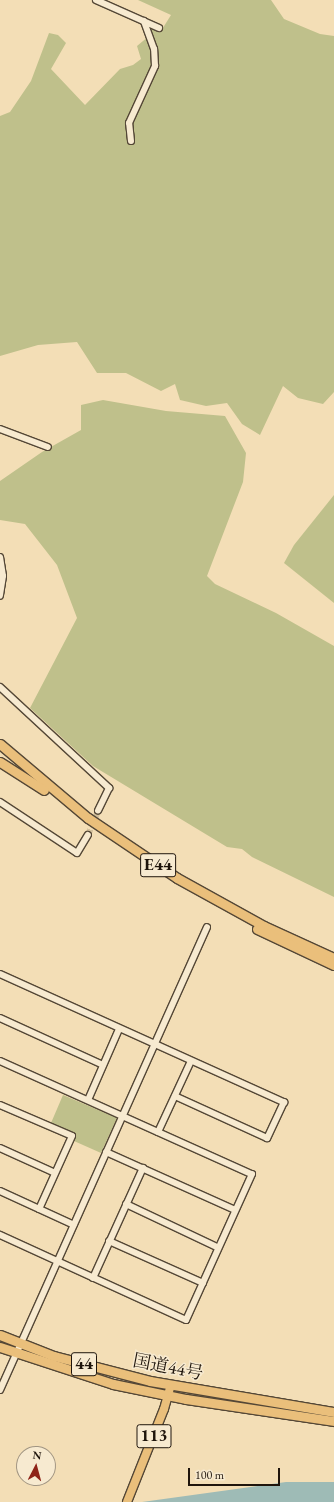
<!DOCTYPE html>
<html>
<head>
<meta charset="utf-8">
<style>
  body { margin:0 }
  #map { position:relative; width:334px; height:1502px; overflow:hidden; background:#f3deb6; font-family:"EB Garamond","Noto Serif JP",serif }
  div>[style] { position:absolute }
  .green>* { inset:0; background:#bfc08b }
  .water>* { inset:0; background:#9ebbb6 }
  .minor-tunnel>* { height:6px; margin-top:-3px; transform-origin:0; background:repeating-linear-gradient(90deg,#d3c09c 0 6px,transparent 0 9px) }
  .roads { filter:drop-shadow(1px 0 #544736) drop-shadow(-1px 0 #544736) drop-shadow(0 1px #544736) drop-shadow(0 -1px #544736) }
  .minor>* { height:6px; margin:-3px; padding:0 3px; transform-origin:3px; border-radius:3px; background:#f7ead0 }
  .major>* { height:8px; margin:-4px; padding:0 4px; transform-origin:4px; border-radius:4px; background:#eabf7b }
  .highway>* { height:9px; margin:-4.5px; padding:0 4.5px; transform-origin:4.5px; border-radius:4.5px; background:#eabf7b }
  span { translate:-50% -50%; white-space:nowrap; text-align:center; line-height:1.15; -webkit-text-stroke:3px #f7ead0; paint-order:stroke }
  .shield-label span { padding:1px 3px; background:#f7ead0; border:1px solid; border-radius:3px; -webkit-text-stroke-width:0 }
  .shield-label { font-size:17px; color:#1f150c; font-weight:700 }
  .street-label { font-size:18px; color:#1f150c }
  .north { position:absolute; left:16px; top:1446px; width:40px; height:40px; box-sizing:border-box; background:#f7ead0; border:1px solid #a19582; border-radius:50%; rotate:6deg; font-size:11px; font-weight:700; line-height:16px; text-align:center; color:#1f150c }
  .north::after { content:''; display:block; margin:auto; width:14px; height:18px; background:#8f2418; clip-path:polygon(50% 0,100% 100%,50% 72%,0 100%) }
  .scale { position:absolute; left:188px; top:1468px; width:92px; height:18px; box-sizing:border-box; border:2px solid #1f150c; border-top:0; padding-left:5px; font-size:12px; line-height:14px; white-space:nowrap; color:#1f150c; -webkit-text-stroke:3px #f7ead0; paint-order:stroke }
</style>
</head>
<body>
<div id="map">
  <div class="green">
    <div style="clip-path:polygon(138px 0,271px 0,284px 19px,320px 34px,334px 36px,334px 392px,323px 404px,298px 398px,283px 386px,260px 435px,242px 424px,227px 403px,206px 406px,180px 400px,175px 384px,161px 391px,126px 373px,97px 373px,77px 342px,38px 345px,0 356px,0 116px,10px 112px,31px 81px,49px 33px,58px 35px,66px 43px,51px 69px,85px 105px,120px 69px,133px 65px,141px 59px,137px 46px,149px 36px,150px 26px,161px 31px,171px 15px)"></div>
    <div style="clip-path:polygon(103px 400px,166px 411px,225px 416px,246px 453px,243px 482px,207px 576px,215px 584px,276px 613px,334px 646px,334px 897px,252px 857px,242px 849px,227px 847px,93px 766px,30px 708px,77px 618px,57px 565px,25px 524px,0 520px,0 481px,42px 452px,81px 430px,81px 405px)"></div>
    <div style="clip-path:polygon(334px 495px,334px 603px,284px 563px,294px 545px)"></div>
    <div style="clip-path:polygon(63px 1095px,117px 1118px,101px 1153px,74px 1141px,76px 1134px,51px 1123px)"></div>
  </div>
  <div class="water">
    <div style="clip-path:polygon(286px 1482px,334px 1482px,334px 1502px,142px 1502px)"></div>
  </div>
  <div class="minor-tunnel">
    <div style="left:88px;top:835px;width:26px;rotate:-67deg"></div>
  </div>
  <div class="roads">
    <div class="minor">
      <div style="left:96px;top:0;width:69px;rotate:24deg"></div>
      <div style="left:131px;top:141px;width:18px;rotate:-96deg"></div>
      <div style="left:129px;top:123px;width:63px;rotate:-65.5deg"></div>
      <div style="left:155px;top:66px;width:17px;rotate:-93deg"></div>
      <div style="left:154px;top:49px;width:30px;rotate:-110deg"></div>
      <div style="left:0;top:429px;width:51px;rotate:20.6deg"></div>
      <div style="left:0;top:557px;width:19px;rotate:81deg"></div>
      <div style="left:3px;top:576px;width:20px;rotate:99deg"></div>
      <div style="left:0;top:687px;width:149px;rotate:42.8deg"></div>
      <div style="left:109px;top:788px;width:25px;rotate:116deg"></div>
      <div style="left:0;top:802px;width:92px;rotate:33.5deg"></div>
      <div style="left:77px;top:853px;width:21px;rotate:-59deg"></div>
      <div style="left:0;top:974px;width:312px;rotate:24.3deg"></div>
      <div style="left:284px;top:1102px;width:40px;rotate:115deg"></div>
      <div style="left:267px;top:1138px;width:101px;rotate:-155.5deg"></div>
      <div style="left:0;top:1018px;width:113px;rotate:24.5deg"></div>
      <div style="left:0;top:1061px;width:276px;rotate:24.2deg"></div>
      <div style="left:252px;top:1174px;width:160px;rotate:114.3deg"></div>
      <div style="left:186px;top:1320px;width:205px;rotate:-155.4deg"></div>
      <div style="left:88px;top:1100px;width:77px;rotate:-66.4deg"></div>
      <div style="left:0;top:1105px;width:78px;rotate:23.3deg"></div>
      <div style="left:72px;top:1136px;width:80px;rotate:114.3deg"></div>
      <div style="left:158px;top:1132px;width:78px;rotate:-65.1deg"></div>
      <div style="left:0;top:1148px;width:60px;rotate:24.4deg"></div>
      <div style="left:106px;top:1152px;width:141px;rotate:24.2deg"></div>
      <div style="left:0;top:1191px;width:81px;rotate:24.7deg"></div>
      <div style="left:126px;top:1204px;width:101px;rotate:25.3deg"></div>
      <div style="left:109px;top:1241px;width:103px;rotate:24.1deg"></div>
      <div style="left:93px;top:1278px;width:121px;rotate:-65.6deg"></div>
      <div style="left:0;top:1390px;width:507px;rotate:-65.91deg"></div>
    </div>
    <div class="major">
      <div style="left:127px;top:1502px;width:100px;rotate:-68.3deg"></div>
      <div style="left:164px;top:1409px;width:25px;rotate:-74deg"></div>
    </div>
    <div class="highway">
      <div style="left:0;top:744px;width:115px;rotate:40.1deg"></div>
      <div style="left:88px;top:818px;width:107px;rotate:34deg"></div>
      <div style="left:177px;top:878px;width:99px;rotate:28.9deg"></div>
      <div style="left:264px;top:926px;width:77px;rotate:24.6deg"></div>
      <div style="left:0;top:762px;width:52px;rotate:32.5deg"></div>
      <div style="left:257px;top:929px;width:85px;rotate:25.1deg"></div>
      <div style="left:0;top:1335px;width:58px;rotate:21.3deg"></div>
      <div style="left:54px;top:1356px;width:99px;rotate:14.6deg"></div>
      <div style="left:150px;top:1381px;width:187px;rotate:9.6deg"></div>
      <div style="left:0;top:1347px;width:119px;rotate:18.1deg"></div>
      <div style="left:113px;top:1384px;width:75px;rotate:11.6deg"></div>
      <div style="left:186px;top:1399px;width:150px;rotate:8.5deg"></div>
    </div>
  </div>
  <div class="shield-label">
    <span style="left:158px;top:865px">E44</span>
    <span style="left:84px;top:1364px">44</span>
    <span style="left:154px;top:1436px">113</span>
  </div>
  <div class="street-label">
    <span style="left:168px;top:1367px;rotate:11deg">国道44号</span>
  </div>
  <div class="north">N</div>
  <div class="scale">100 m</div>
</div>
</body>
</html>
